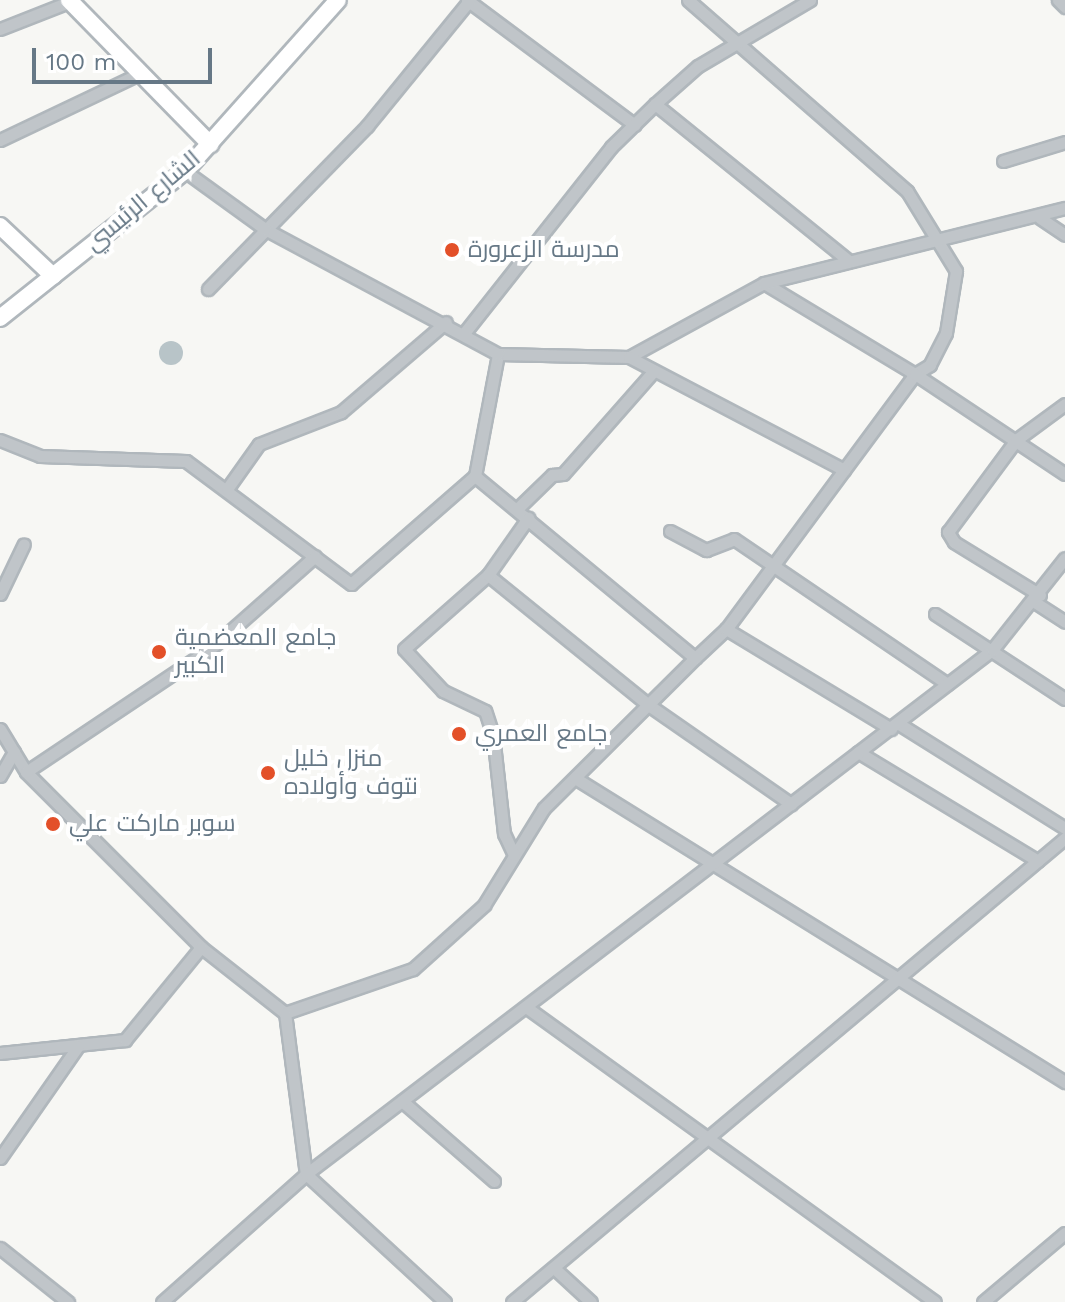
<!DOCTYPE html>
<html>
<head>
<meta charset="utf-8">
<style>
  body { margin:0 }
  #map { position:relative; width:1065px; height:1302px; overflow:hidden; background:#f7f7f4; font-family:"Work Sans",Cairo,sans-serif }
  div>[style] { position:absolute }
  .water>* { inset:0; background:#b8c4c8 }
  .round { border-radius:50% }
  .roads { filter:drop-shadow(2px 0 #b0b7bc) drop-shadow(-2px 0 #b0b7bc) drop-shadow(0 2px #b0b7bc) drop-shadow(0 -2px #b0b7bc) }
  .street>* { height:11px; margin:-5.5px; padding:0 5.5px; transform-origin:5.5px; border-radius:5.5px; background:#c0c5c9 }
  .secondary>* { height:16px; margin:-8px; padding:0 8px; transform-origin:8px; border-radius:8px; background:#fff }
  .dots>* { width:22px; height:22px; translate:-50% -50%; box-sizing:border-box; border:4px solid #fff; border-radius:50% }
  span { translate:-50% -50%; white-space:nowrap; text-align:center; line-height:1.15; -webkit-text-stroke:8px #fff; paint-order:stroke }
  .street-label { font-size:24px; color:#667886 }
  .poi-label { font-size:24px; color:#667886 }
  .left { translate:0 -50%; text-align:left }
  .scale { position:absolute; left:32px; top:48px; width:180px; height:36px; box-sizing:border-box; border:4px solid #667886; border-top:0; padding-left:10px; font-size:24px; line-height:28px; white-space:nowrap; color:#667886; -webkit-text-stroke:6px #fff; paint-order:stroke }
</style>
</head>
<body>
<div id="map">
  <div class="water">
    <div class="round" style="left:159px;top:341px;width:24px;height:24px"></div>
  </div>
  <div class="roads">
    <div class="street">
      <div style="left:467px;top:0;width:209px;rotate:36.7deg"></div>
      <div style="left:688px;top:0;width:291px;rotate:41.1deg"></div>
      <div style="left:907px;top:191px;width:94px;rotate:58.5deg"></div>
      <div style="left:956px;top:271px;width:63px;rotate:99.2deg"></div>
      <div style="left:946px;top:333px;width:36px;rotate:117deg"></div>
      <div style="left:930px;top:365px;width:17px;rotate:149deg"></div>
      <div style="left:915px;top:374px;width:317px;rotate:126.5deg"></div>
      <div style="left:726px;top:629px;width:42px;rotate:136.9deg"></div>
      <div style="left:1058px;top:0;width:10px;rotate:45deg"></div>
      <div style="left:0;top:29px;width:79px;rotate:-21.4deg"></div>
      <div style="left:655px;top:104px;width:250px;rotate:39deg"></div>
      <div style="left:0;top:140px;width:156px;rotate:-25.4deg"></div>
      <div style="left:1003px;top:161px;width:65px;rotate:-17deg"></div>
      <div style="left:1040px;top:218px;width:30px;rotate:34deg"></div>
      <div style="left:764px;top:283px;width:176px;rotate:31.1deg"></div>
      <div style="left:915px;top:374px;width:180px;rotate:33.7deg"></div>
      <div style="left:208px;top:289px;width:228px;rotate:-45.7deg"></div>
      <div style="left:367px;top:126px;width:161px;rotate:-50.8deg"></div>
      <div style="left:465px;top:332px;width:236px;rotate:-51.7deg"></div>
      <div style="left:611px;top:147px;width:62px;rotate:-44.3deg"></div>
      <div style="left:655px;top:104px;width:57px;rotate:-41.5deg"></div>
      <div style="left:698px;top:66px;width:130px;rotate:-30.5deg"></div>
      <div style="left:498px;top:354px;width:131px;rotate:1.3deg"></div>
      <div style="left:629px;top:357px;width:154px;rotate:-28.7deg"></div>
      <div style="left:764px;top:283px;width:310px;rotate:-14deg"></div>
      <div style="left:629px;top:357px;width:243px;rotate:27.7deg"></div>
      <div style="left:0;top:440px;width:43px;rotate:21.8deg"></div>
      <div style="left:40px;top:456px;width:146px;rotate:2deg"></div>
      <div style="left:186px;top:461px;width:206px;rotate:36.7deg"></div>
      <div style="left:351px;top:584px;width:164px;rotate:-41.1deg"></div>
      <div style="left:227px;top:489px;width:55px;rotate:-54.6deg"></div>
      <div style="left:259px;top:444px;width:88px;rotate:-21.3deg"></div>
      <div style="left:341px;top:412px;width:138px;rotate:-40.6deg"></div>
      <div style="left:517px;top:509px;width:49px;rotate:-44.2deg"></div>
      <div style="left:552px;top:475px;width:11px;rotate:-5deg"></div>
      <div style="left:563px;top:474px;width:135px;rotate:-48.6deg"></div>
      <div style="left:670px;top:531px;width:41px;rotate:27.8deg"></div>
      <div style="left:706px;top:550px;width:30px;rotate:-21deg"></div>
      <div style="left:734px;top:539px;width:258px;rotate:34.2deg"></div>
      <div style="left:488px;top:575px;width:208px;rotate:39deg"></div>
      <div style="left:650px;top:706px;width:172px;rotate:34.8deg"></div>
      <div style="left:0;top:594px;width:55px;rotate:-64.4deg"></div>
      <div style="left:1040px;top:595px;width:101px;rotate:-148.4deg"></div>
      <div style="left:954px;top:542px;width:12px;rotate:-121deg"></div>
      <div style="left:948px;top:532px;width:114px;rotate:-53.5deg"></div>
      <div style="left:1016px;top:440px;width:61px;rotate:-36.3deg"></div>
      <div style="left:1033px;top:601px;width:38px;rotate:33deg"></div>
      <div style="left:935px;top:614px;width:155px;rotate:33.2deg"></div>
      <div style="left:726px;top:629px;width:193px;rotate:31.2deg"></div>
      <div style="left:899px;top:724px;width:196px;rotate:32.1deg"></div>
      <div style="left:0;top:729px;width:50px;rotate:58.8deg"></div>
      <div style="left:26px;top:772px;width:247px;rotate:45deg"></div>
      <div style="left:201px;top:947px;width:107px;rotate:38.2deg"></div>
      <div style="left:285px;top:1013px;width:135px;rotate:-19deg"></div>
      <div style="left:413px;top:969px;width:96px;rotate:-42deg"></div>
      <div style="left:484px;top:905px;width:114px;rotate:-58.3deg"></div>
      <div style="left:544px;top:808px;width:213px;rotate:-44.8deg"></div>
      <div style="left:695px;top:658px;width:286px;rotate:-140.4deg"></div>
      <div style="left:475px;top:476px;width:124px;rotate:-79.3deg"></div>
      <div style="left:498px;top:354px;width:264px;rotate:-151.8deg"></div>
      <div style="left:265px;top:229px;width:99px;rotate:-144.1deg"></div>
      <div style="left:858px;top:752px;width:210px;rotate:31.2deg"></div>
      <div style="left:26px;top:772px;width:221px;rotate:-33.8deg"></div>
      <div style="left:210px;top:649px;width:140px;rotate:-41.5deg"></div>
      <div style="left:0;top:776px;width:28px;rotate:-60deg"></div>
      <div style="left:575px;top:778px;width:577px;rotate:31.82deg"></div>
      <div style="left:514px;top:855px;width:23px;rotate:-115deg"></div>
      <div style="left:504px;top:834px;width:100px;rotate:-96.3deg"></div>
      <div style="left:493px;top:735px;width:25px;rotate:-108deg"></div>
      <div style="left:485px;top:711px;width:47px;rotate:-154.5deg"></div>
      <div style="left:443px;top:691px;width:57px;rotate:-132.9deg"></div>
      <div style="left:404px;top:649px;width:112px;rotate:-41.4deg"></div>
      <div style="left:488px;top:575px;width:70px;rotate:-54.9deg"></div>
      <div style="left:526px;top:1007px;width:504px;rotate:35.8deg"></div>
      <div style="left:285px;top:1013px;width:162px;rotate:82.6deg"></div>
      <div style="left:306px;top:1174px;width:189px;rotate:42.6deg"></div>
      <div style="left:0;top:1053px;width:126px;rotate:-5.9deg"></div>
      <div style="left:125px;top:1040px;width:120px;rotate:-50.7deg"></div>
      <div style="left:402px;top:1101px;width:122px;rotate:41deg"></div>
      <div style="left:0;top:1158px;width:136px;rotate:-55.1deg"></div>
      <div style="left:0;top:1248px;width:87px;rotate:38.5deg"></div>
      <div style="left:554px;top:1268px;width:50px;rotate:42.6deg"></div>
      <div style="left:162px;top:1302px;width:193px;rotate:-41.6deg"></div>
      <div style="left:306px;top:1174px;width:863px;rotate:-37.37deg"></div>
      <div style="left:992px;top:650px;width:117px;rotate:-51.6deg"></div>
      <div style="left:512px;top:1302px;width:722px;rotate:-40deg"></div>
      <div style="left:983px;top:1302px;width:107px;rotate:-40.1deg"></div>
    </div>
    <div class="secondary">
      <div style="left:69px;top:0;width:202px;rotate:45.6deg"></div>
      <div style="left:0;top:226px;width:73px;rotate:43.3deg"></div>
      <div style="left:0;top:318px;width:236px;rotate:-38.5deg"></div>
      <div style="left:185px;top:171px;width:229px;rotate:-48.2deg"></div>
    </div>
  </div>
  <div class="dots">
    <div style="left:452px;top:250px;background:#e35029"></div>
    <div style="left:159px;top:652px;background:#e35029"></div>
    <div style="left:459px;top:734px;background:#e35029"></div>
    <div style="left:268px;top:773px;background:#e35029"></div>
    <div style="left:53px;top:824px;background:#e35029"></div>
  </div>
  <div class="street-label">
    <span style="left:143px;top:201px;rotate:-40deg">الشارع الرئيسي</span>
  </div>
  <div class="poi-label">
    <span class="left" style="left:468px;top:250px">مدرسة الزعرورة</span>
    <span class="left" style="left:175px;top:652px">جامع المعضمية<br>الكبير</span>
    <span class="left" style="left:475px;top:734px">جامع العمري</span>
    <span class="left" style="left:284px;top:773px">منزل خليل<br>نتوف وأولاده</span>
    <span class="left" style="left:69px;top:824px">سوبر ماركت علي</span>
  </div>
  <div class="scale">100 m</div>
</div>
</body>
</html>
